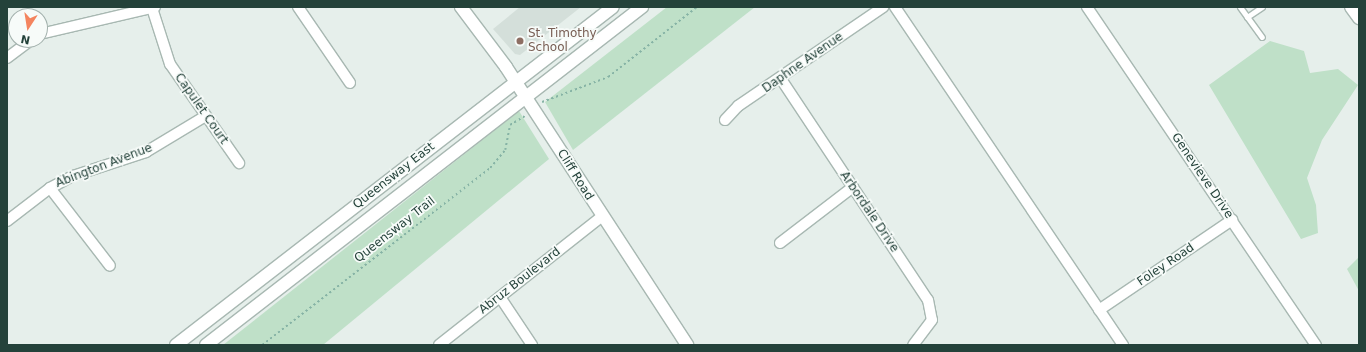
<!DOCTYPE html>
<html>
<head>
<meta charset="utf-8">
<style>
  body { margin:0 }
  #map { position:relative; width:1366px; height:352px; overflow:hidden; background:#e6efeb; font-family:"DejaVu Sans",sans-serif }
  div>[style] { position:absolute }
  .built>* { inset:0; background:#d4dfda }
  .green>* { inset:0; background:#bfe0c8 }
  .path>* { height:1.5px; margin-top:-0.75px; transform-origin:0; background:repeating-linear-gradient(90deg,#86b3a5 0 2px,transparent 0 5px) }
  .roads { filter:drop-shadow(1px 0 #a8b8b2) drop-shadow(-1px 0 #a8b8b2) drop-shadow(0 1px #a8b8b2) drop-shadow(0 -1px #a8b8b2) }
  .lane>* { height:5px; margin:-2.5px; padding:0 2.5px; transform-origin:2.5px; border-radius:2.5px; background:#fff }
  .street>* { height:10px; margin:-5px; padding:0 5px; transform-origin:5px; border-radius:5px; background:#fff }
  .secondary>* { height:12px; margin:-6px; padding:0 6px; transform-origin:6px; border-radius:6px; background:#fff }
  .dots>* { width:11px; height:11px; translate:-50% -50%; box-sizing:border-box; border:2px solid #f7fbf9; border-radius:50% }
  span { translate:-50% -50%; white-space:nowrap; text-align:center; line-height:1.15; -webkit-text-stroke:3.5px #f7fbf9; paint-order:stroke }
  .education-label { font-size:12px; color:#785e54 }
  .left { translate:0 -50%; text-align:left }
  .street-label { font-size:12px; color:#24423a }
  .frame { position:absolute; inset:0; border:8px solid #24423a; pointer-events:none }
  .north { position:absolute; left:8px; top:8px; width:40px; height:40px; box-sizing:border-box; background:#f7fbf9; border:1px solid #a3b1ad; border-radius:50%; rotate:192deg; font-size:11px; font-weight:700; line-height:16px; text-align:center; color:#24423a }
  .north::after { content:''; display:block; margin:auto; width:14px; height:18px; background:#f4845f; clip-path:polygon(50% 0,100% 100%,50% 72%,0 100%) }
</style>
</head>
<body>
<div id="map">
  <div class="built">
    <div style="clip-path:polygon(520px 7px,581px 7px,520px 55px,515px 54px,493px 29px)"></div>
  </div>
  <div class="green">
    <div style="clip-path:polygon(667px 7px,755px 7px,573px 150px,545px 102px)"></div>
    <div style="clip-path:polygon(1270px 41px,1304px 51px,1310px 73px,1338px 69px,1358px 85px,1322px 140px,1307px 178px,1316px 205px,1318px 233px,1301px 239px,1209px 85px)"></div>
    <div style="clip-path:polygon(519px 111px,549px 159px,323px 345px,223px 345px)"></div>
    <div style="clip-path:polygon(1359px 257px,1359px 291px,1347px 269px)"></div>
  </div>
  <div class="path">
    <div style="left:542px;top:102px;width:71px;rotate:-20.7deg"></div>
    <div style="left:608px;top:77px;width:113px;rotate:-38.2deg"></div>
    <div style="left:262px;top:345px;width:289px;rotate:-37.8deg"></div>
    <div style="left:490px;top:168px;width:23px;rotate:-50deg"></div>
    <div style="left:505px;top:150px;width:25px;rotate:-79deg"></div>
    <div style="left:510px;top:125px;width:17px;rotate:-31deg"></div>
  </div>
  <div class="roads">
    <div class="lane">
      <div style="left:1240px;top:7px;width:37px;rotate:54deg"></div>
      <div style="left:1247px;top:17px;width:18px;rotate:-34deg"></div>
    </div>
    <div class="street">
      <div style="left:298px;top:7px;width:92px;rotate:55.6deg"></div>
      <div style="left:895px;top:7px;width:408px;rotate:56deg"></div>
      <div style="left:1087px;top:7px;width:408px;rotate:55.9deg"></div>
      <div style="left:152px;top:8px;width:59px;rotate:72.2deg"></div>
      <div style="left:170px;top:64px;width:121px;rotate:55.1deg"></div>
      <div style="left:40px;top:34px;width:118px;rotate:-13.2deg"></div>
      <div style="left:7px;top:58px;width:30px;rotate:-37deg"></div>
      <div style="left:781px;top:79px;width:265px;rotate:56.4deg"></div>
      <div style="left:928px;top:300px;width:20px;rotate:79deg"></div>
      <div style="left:932px;top:320px;width:31px;rotate:127deg"></div>
      <div style="left:725px;top:120px;width:19px;rotate:-47deg"></div>
      <div style="left:738px;top:106px;width:176px;rotate:-34.3deg"></div>
      <div style="left:50px;top:188px;width:98px;rotate:52.4deg"></div>
      <div style="left:7px;top:221px;width:54px;rotate:-37.5deg"></div>
      <div style="left:50px;top:188px;width:26px;rotate:-28deg"></div>
      <div style="left:73px;top:176px;width:77px;rotate:-18.2deg"></div>
      <div style="left:146px;top:152px;width:68px;rotate:-31.1deg"></div>
      <div style="left:780px;top:243px;width:92px;rotate:-37.5deg"></div>
      <div style="left:500px;top:297px;width:58px;rotate:56.3deg"></div>
      <div style="left:1099px;top:310px;width:161px;rotate:-34.1deg"></div>
      <div style="left:439px;top:345px;width:206px;rotate:-38.3deg"></div>
    </div>
    <div class="secondary">
      <div style="left:461px;top:7px;width:75px;rotate:53.1deg"></div>
      <div style="left:506px;top:67px;width:332px;rotate:56.9deg"></div>
      <div style="left:1351px;top:7px;width:14px;rotate:54deg"></div>
      <div style="left:176px;top:345px;width:552px;rotate:-37.72deg"></div>
      <div style="left:206px;top:345px;width:552px;rotate:-37.78deg"></div>
    </div>
  </div>
  <div class="dots">
    <div style="left:520px;top:41px;background:#8d6e63"></div>
  </div>
  <div class="education-label">
    <span class="left" style="left:528px;top:41px">St. Timothy<br>School</span>
  </div>
  <div class="street-label">
    <span style="left:803px;top:63px;rotate:-35deg">Daphne Avenue</span>
    <span style="left:201px;top:109px;rotate:55deg">Capulet Court</span>
    <span style="left:104px;top:166px;rotate:-21deg">Abington Avenue</span>
    <span style="left:575px;top:175px;rotate:58deg">Cliff Road</span>
    <span style="left:394px;top:176px;rotate:-38deg">Queensway East</span>
    <span style="left:1202px;top:176px;rotate:56deg">Genevieve Drive</span>
    <span style="left:869px;top:212px;rotate:56deg">Arbordale Drive</span>
    <span style="left:395px;top:230px;rotate:-38deg">Queensway Trail</span>
    <span style="left:1166px;top:265px;rotate:-34deg">Foley Road</span>
    <span style="left:520px;top:281px;rotate:-38deg">Abruz Boulevard</span>
  </div>
  <div class="frame"></div>
  <div class="north">N</div>
</div>
</body>
</html>
